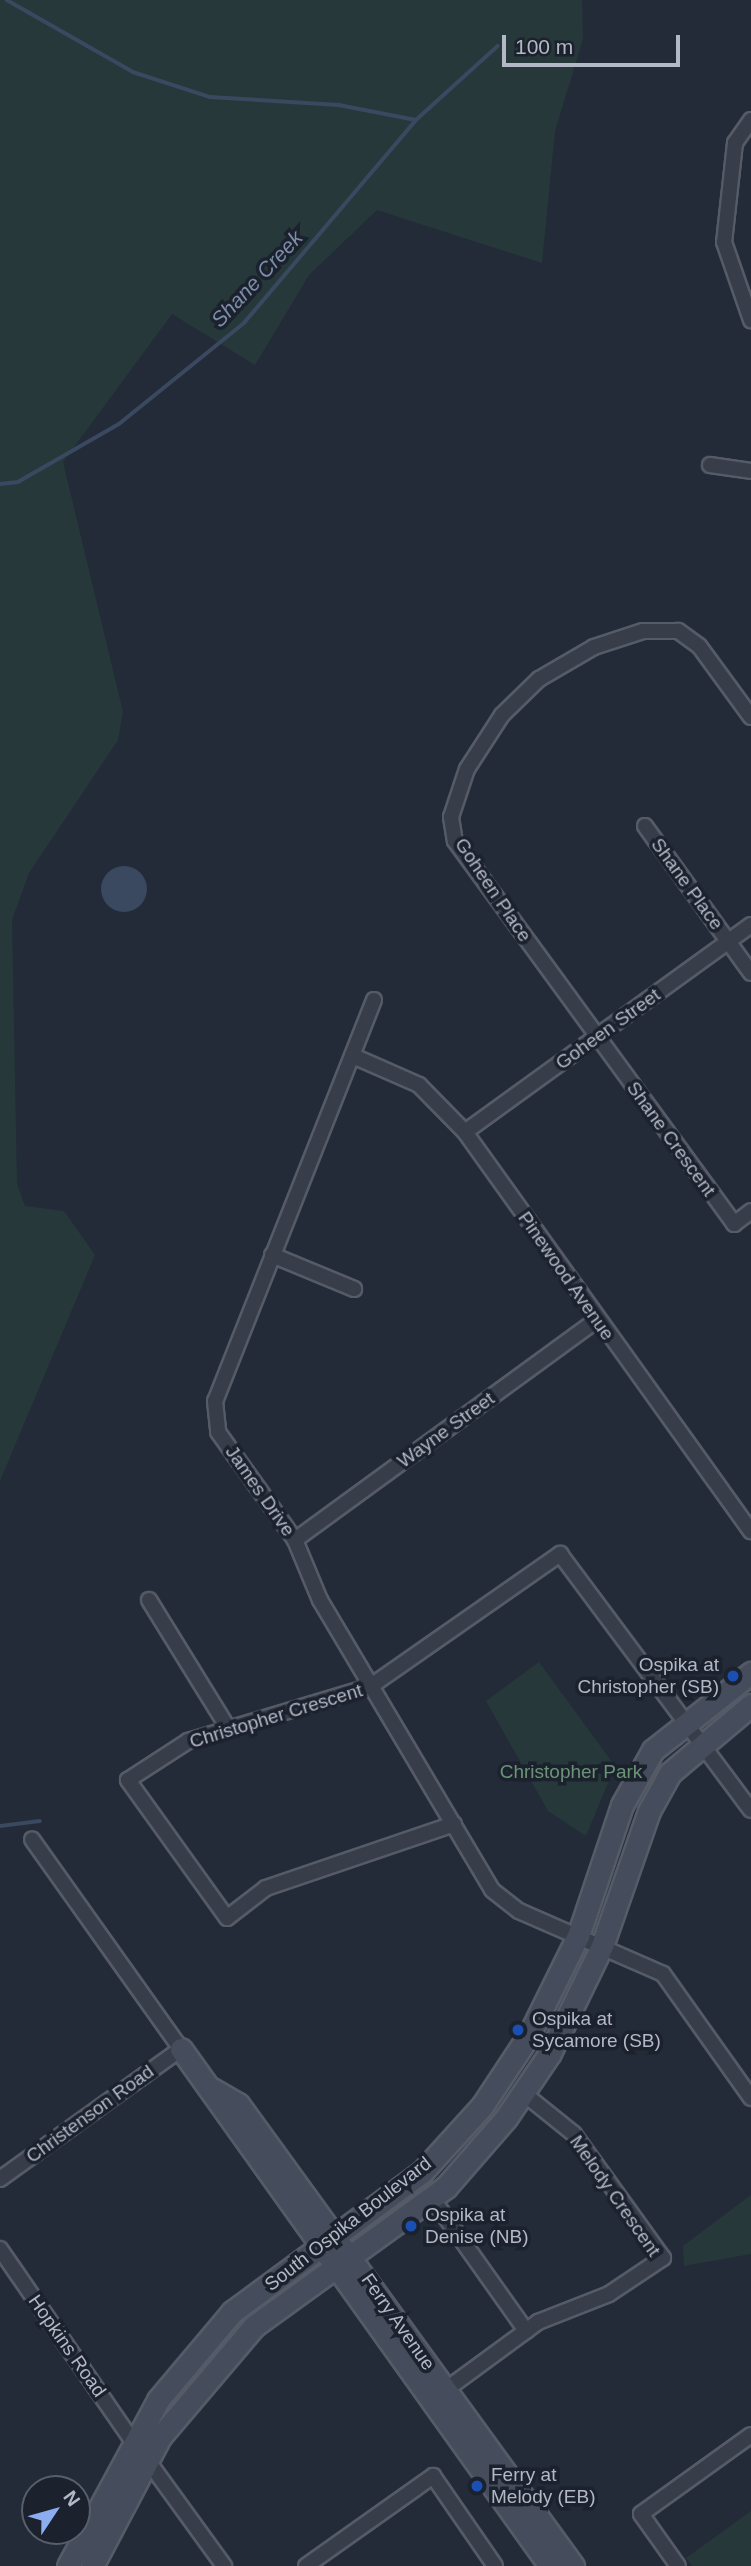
<!DOCTYPE html>
<html>
<head>
<meta charset="utf-8">
<style>
  body { margin:0 }
  #map { position:relative; width:751px; height:2566px; overflow:hidden; background:#232b38; font-family:Helvetica,sans-serif }
  div>[style] { position:absolute }
  .green>* { inset:0; background:#26383a }
  .water>* { inset:0; background:#3a4860 }
  .round { border-radius:50% }
  .stream>* { height:3.5px; margin:-1.75px; padding:0 1.75px; transform-origin:1.75px; border-radius:1.75px; background:#3a4860 }
  .roads { filter:drop-shadow(2px 0 #555b67) drop-shadow(-2px 0 #555b67) drop-shadow(0 2px #555b67) drop-shadow(0 -2px #555b67) }
  .street>* { height:14px; margin:-7px; padding:0 7px; transform-origin:7px; border-radius:7px; background:#373d49 }
  .secondary>* { height:21px; margin:-10.5px; padding:0 10.5px; transform-origin:10.5px; border-radius:10.5px; background:#454c5b }
  .dots>* { width:19px; height:19px; translate:-50% -50%; box-sizing:border-box; border:4px solid #1c222d; border-radius:50% }
  span { translate:-50% -50%; white-space:nowrap; text-align:center; line-height:1.15; -webkit-text-stroke:7px #1c222d; paint-order:stroke }
  .street-label { font-size:19px; color:#b2b8c5 }
  .poi-label { font-size:19px; color:#b2b8c5 }
  .right { translate:-100% -50%; text-align:right }
  .left { translate:0 -50%; text-align:left }
  .park-label { font-size:19px; color:#6b9477 }
  .water-label { font-size:21px; color:#7c8daa; font-style:italic }
  .north { position:absolute; left:21px; top:2475px; width:70px; height:70px; box-sizing:border-box; background:#1c222d; border:2px solid #585e6a; border-radius:50%; rotate:54deg; font-size:19px; font-weight:700; line-height:28px; text-align:center; color:#b2b8c5 }
  .north::after { content:''; display:block; margin:auto; width:24px; height:32px; background:#8cadef; clip-path:polygon(50% 0,100% 100%,50% 72%,0 100%) }
  .scale { position:absolute; left:502px; top:35px; width:178px; height:32px; box-sizing:border-box; border:4px solid #b2b8c5; border-top:0; padding-left:9px; font-size:21px; line-height:24px; white-space:nowrap; color:#b2b8c5; -webkit-text-stroke:5px #1c222d; paint-order:stroke }
</style>
</head>
<body>
<div id="map">
  <div class="green">
    <div style="clip-path:polygon(0 0,582px 0,583px 39px,555px 131px,542px 263px,377px 210px,309px 275px,255px 365px,172px 314px,63px 462px,123px 712px,118px 740px,29px 873px,12px 920px,17px 1184px,25px 1206px,64px 1211px,95px 1255px,0 1481px)"></div>
    <div style="clip-path:polygon(539px 1662px,615px 1766px,586px 1836px,548px 1811px,486px 1701px)"></div>
    <div style="clip-path:polygon(751px 2195px,751px 2254px,684px 2266px,683px 2246px)"></div>
    <div style="clip-path:polygon(751px 2511px,751px 2566px,692px 2566px,686px 2558px)"></div>
  </div>
  <div class="water">
    <div class="round" style="left:101px;top:866px;width:46px;height:46px"></div>
  </div>
  <div class="stream">
    <div style="left:7px;top:0;width:145px;rotate:29.7deg"></div>
    <div style="left:133px;top:72px;width:81px;rotate:18deg"></div>
    <div style="left:210px;top:97px;width:129px;rotate:3.5deg"></div>
    <div style="left:339px;top:105px;width:78px;rotate:11deg"></div>
    <div style="left:0;top:484px;width:18px;rotate:-6deg"></div>
    <div style="left:18px;top:482px;width:116px;rotate:-29.9deg"></div>
    <div style="left:119px;top:424px;width:161px;rotate:-38.9deg"></div>
    <div style="left:244px;top:323px;width:266px;rotate:-49.7deg"></div>
    <div style="left:416px;top:120px;width:110px;rotate:-42.1deg"></div>
    <div style="left:0;top:1826px;width:40px;rotate:-7.1deg"></div>
  </div>
  <div class="roads">
    <div class="street">
      <div style="left:751px;top:120px;width:28px;rotate:125deg"></div>
      <div style="left:735px;top:143px;width:100px;rotate:96.3deg"></div>
      <div style="left:724px;top:242px;width:83px;rotate:70.9deg"></div>
      <div style="left:710px;top:465px;width:41px;rotate:8.3deg"></div>
      <div style="left:751px;top:717px;width:88px;rotate:-126.2deg"></div>
      <div style="left:699px;top:646px;width:26px;rotate:-144deg"></div>
      <div style="left:678px;top:631px;width:35px;rotate:180deg"></div>
      <div style="left:643px;top:631px;width:52px;rotate:161.9deg"></div>
      <div style="left:594px;top:647px;width:64px;rotate:149.8deg"></div>
      <div style="left:539px;top:679px;width:52px;rotate:135.8deg"></div>
      <div style="left:502px;top:715px;width:64px;rotate:122.9deg"></div>
      <div style="left:467px;top:769px;width:51px;rotate:108.4deg"></div>
      <div style="left:451px;top:817px;width:24px;rotate:81deg"></div>
      <div style="left:455px;top:841px;width:474px;rotate:53.9deg"></div>
      <div style="left:734px;top:1224px;width:21px;rotate:-37deg"></div>
      <div style="left:645px;top:826px;width:181px;rotate:54.2deg"></div>
      <div style="left:374px;top:1000px;width:431px;rotate:111.6deg"></div>
      <div style="left:215px;top:1401px;width:31px;rotate:84deg"></div>
      <div style="left:218px;top:1432px;width:133px;rotate:54.5deg"></div>
      <div style="left:295px;top:1540px;width:65px;rotate:67.4deg"></div>
      <div style="left:320px;top:1600px;width:337px;rotate:59.3deg"></div>
      <div style="left:492px;top:1890px;width:34px;rotate:38deg"></div>
      <div style="left:519px;top:1911px;width:157px;rotate:23.6deg"></div>
      <div style="left:663px;top:1974px;width:152px;rotate:54.6deg"></div>
      <div style="left:353px;top:1056px;width:72px;rotate:23.7deg"></div>
      <div style="left:419px;top:1085px;width:66px;rotate:45.6deg"></div>
      <div style="left:465px;top:1132px;width:491px;rotate:54.4deg"></div>
      <div style="left:465px;top:1132px;width:353px;rotate:-35.9deg"></div>
      <div style="left:272px;top:1255px;width:89px;rotate:22.5deg"></div>
      <div style="left:295px;top:1540px;width:374px;rotate:-36.1deg"></div>
      <div style="left:149px;top:1600px;width:150px;rotate:58.3deg"></div>
      <div style="left:454px;top:1824px;width:199px;rotate:161.2deg"></div>
      <div style="left:266px;top:1888px;width:49px;rotate:142.4deg"></div>
      <div style="left:227px;top:1918px;width:170px;rotate:-125.7deg"></div>
      <div style="left:128px;top:1780px;width:72px;rotate:-33deg"></div>
      <div style="left:188px;top:1741px;width:191px;rotate:-16.7deg"></div>
      <div style="left:371px;top:1686px;width:231px;rotate:-34.9deg"></div>
      <div style="left:560px;top:1554px;width:319px;rotate:53.3deg"></div>
      <div style="left:0;top:2179px;width:223px;rotate:-35.7deg"></div>
      <div style="left:181px;top:2049px;width:257px;rotate:-125.4deg"></div>
      <div style="left:432px;top:2198px;width:163px;rotate:54.7deg"></div>
      <div style="left:0;top:2249px;width:234px;rotate:55.4deg"></div>
      <div style="left:440px;top:2394px;width:122px;rotate:-36.3deg"></div>
      <div style="left:538px;top:2322px;width:76px;rotate:-21.5deg"></div>
      <div style="left:609px;top:2294px;width:65px;rotate:-33.7deg"></div>
      <div style="left:663px;top:2258px;width:153px;rotate:-125.7deg"></div>
      <div style="left:574px;top:2134px;width:65px;rotate:-141.2deg"></div>
      <div style="left:148px;top:2461px;width:130px;rotate:54.1deg"></div>
      <div style="left:306px;top:2566px;width:156px;rotate:-35.3deg"></div>
      <div style="left:433px;top:2476px;width:109px;rotate:55.4deg"></div>
      <div style="left:678px;top:2566px;width:64px;rotate:-125.4deg"></div>
      <div style="left:641px;top:2514px;width:135px;rotate:-35.7deg"></div>
    </div>
    <div class="secondary">
      <div style="left:181px;top:2049px;width:635px;rotate:54.48deg"></div>
      <div style="left:212px;top:2089px;width:30px;rotate:30deg"></div>
      <div style="left:238px;top:2104px;width:571px;rotate:54.05deg"></div>
      <div style="left:68px;top:2566px;width:189px;rotate:-61.5deg"></div>
      <div style="left:158px;top:2400px;width:115px;rotate:-49.9deg"></div>
      <div style="left:232px;top:2312px;width:236px;rotate:-36.4deg"></div>
      <div style="left:422px;top:2172px;width:89px;rotate:-47.7deg"></div>
      <div style="left:482px;top:2106px;width:85px;rotate:-56.5deg"></div>
      <div style="left:529px;top:2035px;width:110px;rotate:-63.7deg"></div>
      <div style="left:578px;top:1936px;width:138px;rotate:-71.4deg"></div>
      <div style="left:622px;top:1805px;width:63px;rotate:-60.6deg"></div>
      <div style="left:653px;top:1750px;width:125px;rotate:-38.2deg"></div>
      <div style="left:92px;top:2566px;width:146px;rotate:-62.2deg"></div>
      <div style="left:160px;top:2437px;width:145px;rotate:-49.7deg"></div>
      <div style="left:254px;top:2326px;width:237px;rotate:-35.9deg"></div>
      <div style="left:446px;top:2187px;width:91px;rotate:-49deg"></div>
      <div style="left:506px;top:2118px;width:78px;rotate:-55.9deg"></div>
      <div style="left:550px;top:2053px;width:119px;rotate:-64.1deg"></div>
      <div style="left:602px;top:1946px;width:143px;rotate:-70.8deg"></div>
      <div style="left:649px;top:1811px;width:43px;rotate:-61.1deg"></div>
      <div style="left:670px;top:1773px;width:106px;rotate:-40deg"></div>
    </div>
  </div>
  <div class="dots">
    <div style="left:733px;top:1676px;background:#1a4fb4"></div>
    <div style="left:518px;top:2030px;background:#1a4fb4"></div>
    <div style="left:411px;top:2226px;background:#1a4fb4"></div>
    <div style="left:477px;top:2486px;background:#1a4fb4"></div>
  </div>
  <div class="street-label">
    <span style="left:687px;top:884px;rotate:54deg">Shane Place</span>
    <span style="left:493px;top:890px;rotate:56deg">Goheen Place</span>
    <span style="left:608px;top:1029px;rotate:-36deg">Goheen Street</span>
    <span style="left:671px;top:1139px;rotate:54deg">Shane Crescent</span>
    <span style="left:566px;top:1276px;rotate:55deg">Pinewood Avenue</span>
    <span style="left:446px;top:1430px;rotate:-36deg">Wayne Street</span>
    <span style="left:260px;top:1491px;rotate:55deg">James Drive</span>
    <span style="left:276px;top:1716px;rotate:-17deg">Christopher Crescent</span>
    <span style="left:90px;top:2114px;rotate:-36deg">Christenson Road</span>
    <span style="left:615px;top:2196px;rotate:55deg">Melody Crescent</span>
    <span style="left:348px;top:2224px;rotate:-38deg">South Ospika Boulevard</span>
    <span style="left:398px;top:2322px;rotate:55deg">Ferry Avenue</span>
    <span style="left:67px;top:2346px;rotate:55deg">Hopkins Road</span>
  </div>
  <div class="poi-label">
    <span class="right" style="left:719px;top:1676px">Ospika at<br>Christopher (SB)</span>
    <span class="left" style="left:532px;top:2030px">Ospika at<br>Sycamore (SB)</span>
    <span class="left" style="left:425px;top:2226px">Ospika at<br>Denise (NB)</span>
    <span class="left" style="left:491px;top:2486px">Ferry at<br>Melody (EB)</span>
  </div>
  <div class="park-label">
    <span style="left:571px;top:1772px">Christopher Park</span>
  </div>
  <div class="water-label">
    <span style="left:257px;top:279px;rotate:-47deg">Shane Creek</span>
  </div>
  <div class="north">N</div>
  <div class="scale">100 m</div>
</div>
</body>
</html>
